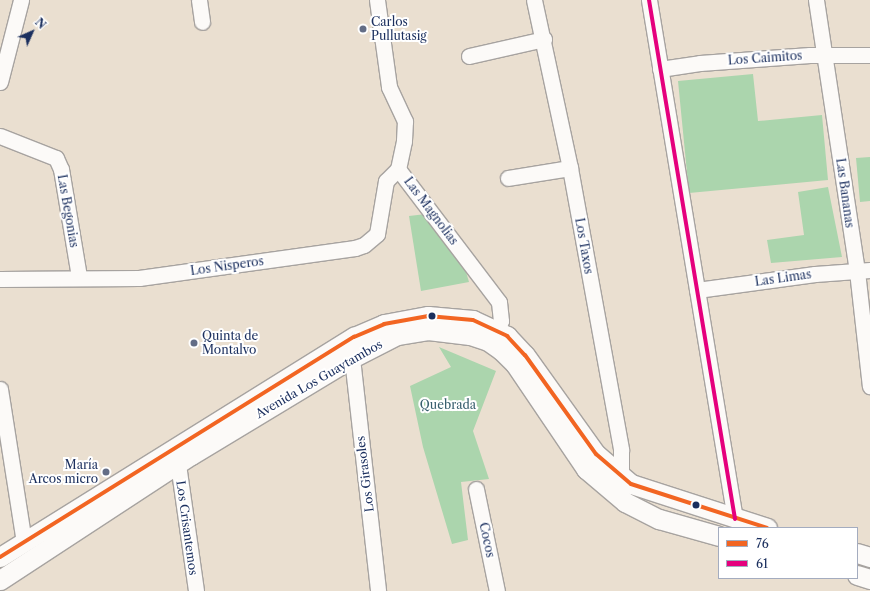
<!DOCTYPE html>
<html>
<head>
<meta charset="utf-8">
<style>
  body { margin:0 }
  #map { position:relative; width:870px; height:591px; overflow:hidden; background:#eadfd0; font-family:"Libre Caslon Text",serif }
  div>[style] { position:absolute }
  .green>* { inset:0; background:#abd5ad }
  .roads { filter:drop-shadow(1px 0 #a7a3a0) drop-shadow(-1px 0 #a7a3a0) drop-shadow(0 1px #a7a3a0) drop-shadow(0 -1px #a7a3a0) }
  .minor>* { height:15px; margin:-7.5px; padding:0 7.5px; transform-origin:7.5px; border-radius:7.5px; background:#fcfaf8 }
  .major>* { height:19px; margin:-9.5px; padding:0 9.5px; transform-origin:9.5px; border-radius:9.5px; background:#fcfaf8 }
  .bus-1>* { height:4px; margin:-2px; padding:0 2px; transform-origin:2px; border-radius:2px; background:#f26522 }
  .bus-2>* { height:4px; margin:-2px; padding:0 2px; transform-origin:2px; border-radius:2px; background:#e5007d }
  .dots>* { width:11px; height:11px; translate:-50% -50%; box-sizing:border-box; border:2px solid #fff; border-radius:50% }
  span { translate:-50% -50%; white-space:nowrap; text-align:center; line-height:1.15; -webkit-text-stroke:4px #fff; paint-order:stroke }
  .poi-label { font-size:12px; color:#1b2f5e }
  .left { translate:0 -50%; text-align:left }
  .right { translate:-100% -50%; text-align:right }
  .street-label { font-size:12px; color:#1b2f5e }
  .park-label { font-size:12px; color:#375e6d }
  .legend { position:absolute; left:718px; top:527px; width:140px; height:52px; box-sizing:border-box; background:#fff; border:1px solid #a4acbf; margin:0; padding:5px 7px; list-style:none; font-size:12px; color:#1b2f5e }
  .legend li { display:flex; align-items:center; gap:8px; height:20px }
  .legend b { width:20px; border:1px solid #a4acbf }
  .north { position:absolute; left:12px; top:12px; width:40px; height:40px; -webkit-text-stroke:3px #fff; paint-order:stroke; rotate:45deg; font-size:11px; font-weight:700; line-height:16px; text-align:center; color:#1b2f5e }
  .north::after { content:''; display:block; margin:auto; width:14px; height:18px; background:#1b2f5e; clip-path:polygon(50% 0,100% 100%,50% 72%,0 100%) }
</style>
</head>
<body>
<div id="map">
  <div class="green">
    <div style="clip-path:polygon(753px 74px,758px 121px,822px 115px,828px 180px,689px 193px,678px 81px)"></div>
    <div style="clip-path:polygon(870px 157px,870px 201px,860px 202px,856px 158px)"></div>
    <div style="clip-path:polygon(828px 187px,842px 257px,771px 263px,767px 240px,804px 235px,798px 192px)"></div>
    <div style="clip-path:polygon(426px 214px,464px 265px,469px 282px,421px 291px,409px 216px)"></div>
    <div style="clip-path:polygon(439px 347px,496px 371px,473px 431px,489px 479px,461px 482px,468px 540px,452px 544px,423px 447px,410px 386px,451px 367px)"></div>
  </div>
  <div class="roads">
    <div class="minor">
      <div style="left:199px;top:0;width:22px;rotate:82deg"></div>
      <div style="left:377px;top:0;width:88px;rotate:82.1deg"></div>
      <div style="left:389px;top:87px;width:38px;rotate:65deg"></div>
      <div style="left:405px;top:121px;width:20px;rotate:93deg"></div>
      <div style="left:404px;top:141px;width:29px;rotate:102deg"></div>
      <div style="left:534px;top:0;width:172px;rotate:77.9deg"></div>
      <div style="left:570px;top:168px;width:287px;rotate:79.7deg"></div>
      <div style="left:621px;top:450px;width:26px;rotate:90deg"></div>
      <div style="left:621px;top:476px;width:6px;rotate:141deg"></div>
      <div style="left:649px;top:0;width:526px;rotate:80.59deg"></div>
      <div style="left:816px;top:0;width:274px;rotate:81.4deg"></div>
      <div style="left:857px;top:271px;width:116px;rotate:83.6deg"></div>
      <div style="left:469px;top:56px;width:77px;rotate:-12.8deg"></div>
      <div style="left:660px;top:69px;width:40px;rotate:-8.5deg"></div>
      <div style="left:700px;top:63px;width:110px;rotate:-4.2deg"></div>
      <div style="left:810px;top:55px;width:60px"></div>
      <div style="left:0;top:82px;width:85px;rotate:-75.6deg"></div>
      <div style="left:0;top:136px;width:60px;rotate:21.4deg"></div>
      <div style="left:56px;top:158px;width:12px;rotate:66deg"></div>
      <div style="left:61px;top:169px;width:109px;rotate:80.5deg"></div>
      <div style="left:398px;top:169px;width:167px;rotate:52.8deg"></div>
      <div style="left:499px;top:302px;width:19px;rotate:84deg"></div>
      <div style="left:501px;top:321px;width:21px;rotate:121deg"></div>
      <div style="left:508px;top:178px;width:63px;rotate:-9.2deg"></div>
      <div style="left:0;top:279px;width:139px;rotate:-0.4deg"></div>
      <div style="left:139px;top:278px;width:218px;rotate:-7.9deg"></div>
      <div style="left:355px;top:248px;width:9px;rotate:-18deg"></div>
      <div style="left:364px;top:245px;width:17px;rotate:-40deg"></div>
      <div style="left:377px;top:234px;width:54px;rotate:-80.4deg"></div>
      <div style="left:386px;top:181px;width:17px;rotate:-45deg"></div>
      <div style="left:697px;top:290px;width:119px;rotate:-7.7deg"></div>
      <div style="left:815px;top:274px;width:55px;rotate:-4.2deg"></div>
      <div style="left:352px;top:358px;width:234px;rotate:83.6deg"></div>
      <div style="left:0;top:389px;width:155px;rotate:81.1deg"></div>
      <div style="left:178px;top:464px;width:128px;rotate:81.9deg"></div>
      <div style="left:476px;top:489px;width:104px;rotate:78.4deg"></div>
    </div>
    <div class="major">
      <div style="left:857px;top:553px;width:14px;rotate:17deg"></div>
      <div style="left:0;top:557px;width:417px;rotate:-31.9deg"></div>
      <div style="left:354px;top:337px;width:33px;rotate:-23deg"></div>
      <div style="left:384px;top:324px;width:45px;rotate:-10.3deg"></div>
      <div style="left:428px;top:316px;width:45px;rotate:5.1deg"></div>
      <div style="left:473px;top:320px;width:38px;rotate:25deg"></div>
      <div style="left:507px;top:336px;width:26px;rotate:47deg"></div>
      <div style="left:525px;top:355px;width:122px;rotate:54.4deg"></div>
      <div style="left:596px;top:454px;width:46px;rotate:40.6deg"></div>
      <div style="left:631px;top:484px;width:143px;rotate:17.9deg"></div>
      <div style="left:857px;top:575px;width:14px;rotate:17deg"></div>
      <div style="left:0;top:580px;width:228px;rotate:-33.2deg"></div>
      <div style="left:191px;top:455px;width:188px;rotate:-31.1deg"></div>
      <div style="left:352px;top:358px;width:51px;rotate:-27.1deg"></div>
      <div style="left:397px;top:335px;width:31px;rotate:-9deg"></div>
      <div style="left:428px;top:330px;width:42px;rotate:6.8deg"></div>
      <div style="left:470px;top:335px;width:19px;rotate:18deg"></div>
      <div style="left:488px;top:341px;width:16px;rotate:35deg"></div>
      <div style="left:501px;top:350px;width:20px;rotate:45deg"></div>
      <div style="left:515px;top:364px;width:127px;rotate:55.9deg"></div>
      <div style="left:586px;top:469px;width:51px;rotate:40.2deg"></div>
      <div style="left:625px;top:502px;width:38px;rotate:27deg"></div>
      <div style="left:659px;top:519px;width:62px;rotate:15.8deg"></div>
    </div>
  </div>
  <div class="bus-1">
    <div style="left:0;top:557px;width:417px;rotate:-31.9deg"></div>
    <div style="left:354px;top:337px;width:33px;rotate:-23deg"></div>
    <div style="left:384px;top:324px;width:45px;rotate:-10.3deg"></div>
    <div style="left:428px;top:316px;width:45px;rotate:5.1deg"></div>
    <div style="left:473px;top:320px;width:38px;rotate:25deg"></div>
    <div style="left:507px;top:336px;width:26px;rotate:47deg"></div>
    <div style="left:525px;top:355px;width:122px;rotate:54.4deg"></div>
    <div style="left:596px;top:454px;width:46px;rotate:40.6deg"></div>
    <div style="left:631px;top:484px;width:143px;rotate:17.9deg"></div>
  </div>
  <div class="bus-2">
    <div style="left:649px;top:0;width:526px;rotate:80.59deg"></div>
  </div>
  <div class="dots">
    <div style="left:363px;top:29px;background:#636d86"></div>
    <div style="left:432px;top:316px;background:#1b2f5e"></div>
    <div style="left:194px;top:343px;background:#636d86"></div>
    <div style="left:106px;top:472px;background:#636d86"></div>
    <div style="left:696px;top:505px;background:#1b2f5e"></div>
  </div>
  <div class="poi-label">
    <span class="left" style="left:371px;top:29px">Carlos<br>Pullutasig</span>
    <span class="left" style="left:202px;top:343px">Quinta de<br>Montalvo</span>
    <span class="right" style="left:98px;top:472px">María<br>Arcos micro</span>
  </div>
  <div class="street-label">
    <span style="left:765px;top:58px;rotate:-4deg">Los Caimitos</span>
    <span style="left:845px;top:193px;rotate:82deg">Las Bananas</span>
    <span style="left:68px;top:211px;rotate:80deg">Las Begonias</span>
    <span style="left:431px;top:211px;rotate:53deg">Las Magnolias</span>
    <span style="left:584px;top:246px;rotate:80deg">Los Taxos</span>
    <span style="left:227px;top:266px;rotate:-8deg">Los Nisperos</span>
    <span style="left:783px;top:278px;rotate:-8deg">Las Limas</span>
    <span style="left:319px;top:379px;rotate:-30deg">Avenida Los Guaytambos</span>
    <span style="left:365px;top:474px;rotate:-97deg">Los Girasoles</span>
    <span style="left:187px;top:528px;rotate:82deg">Los Crisantemos</span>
    <span style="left:487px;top:540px;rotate:78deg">Cocos</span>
  </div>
  <div class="park-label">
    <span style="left:448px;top:405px">Quebrada</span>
  </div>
  <ul class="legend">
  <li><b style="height:5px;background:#f26522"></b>76</li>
  <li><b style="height:5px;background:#e5007d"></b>61</li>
  </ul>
  <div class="north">N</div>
</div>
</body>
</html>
